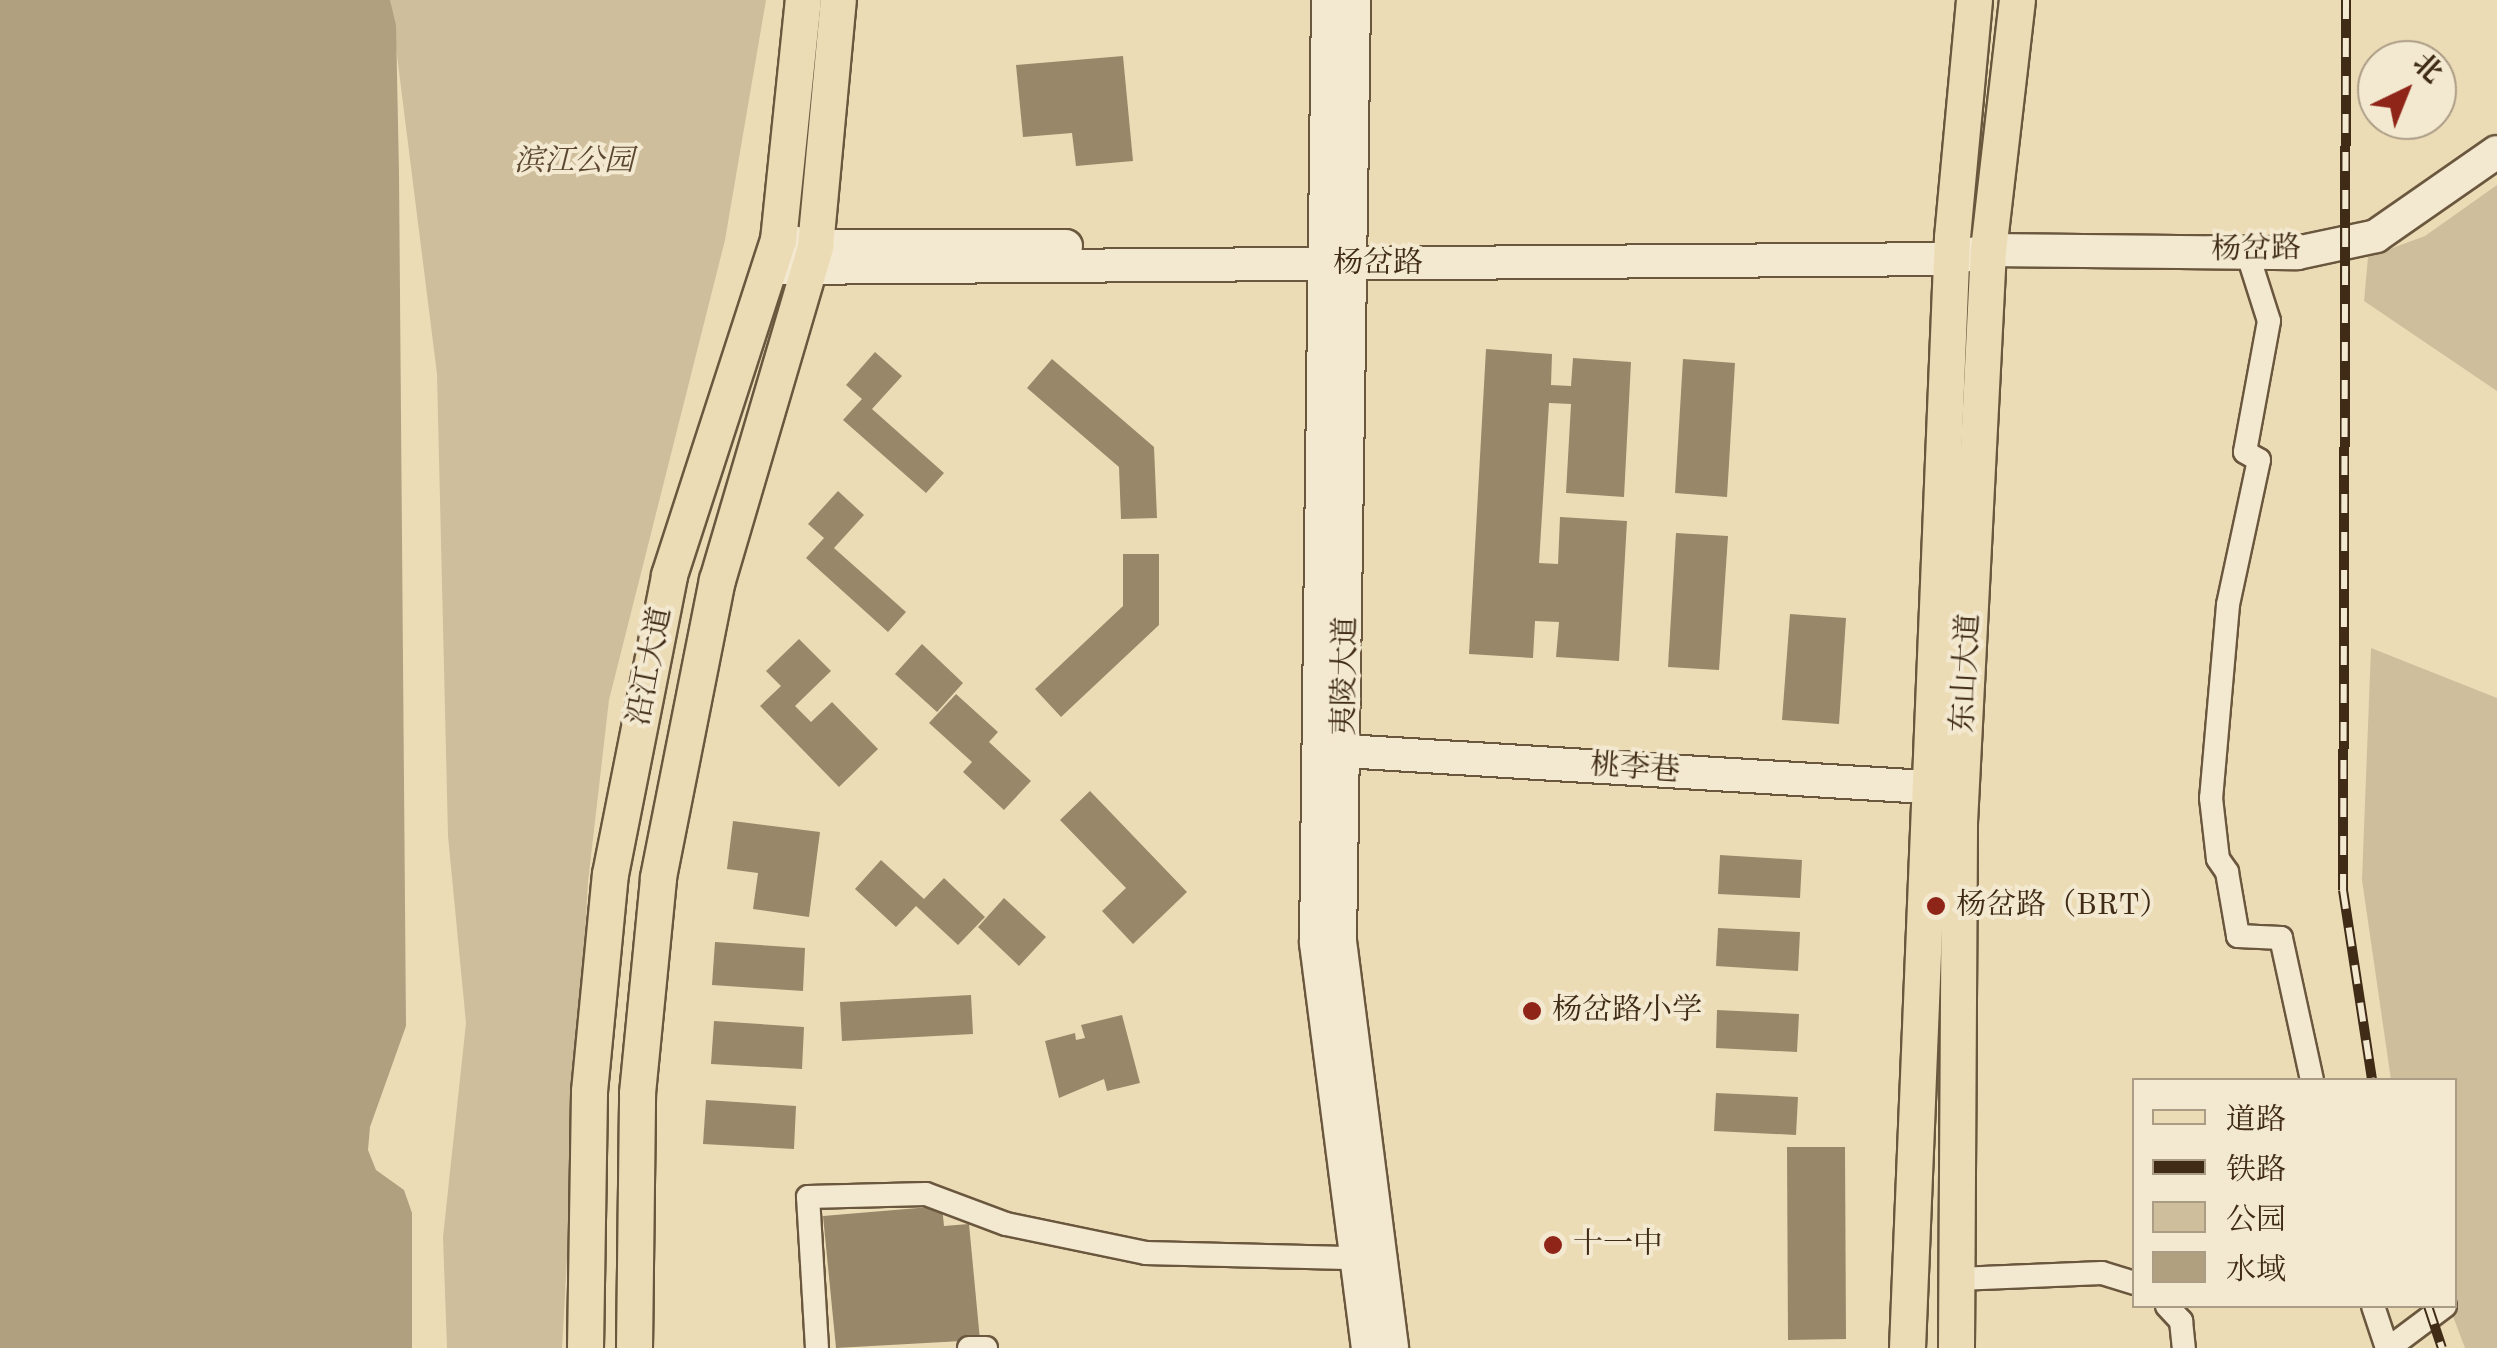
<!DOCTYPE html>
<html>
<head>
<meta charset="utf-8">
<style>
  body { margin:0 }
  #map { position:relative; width:2497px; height:1348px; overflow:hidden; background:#ecdcb6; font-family:"Old Standard TT","Noto Serif SC",serif }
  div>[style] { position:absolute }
  .green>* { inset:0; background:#cfbe9b }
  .water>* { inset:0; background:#b1a080 }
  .building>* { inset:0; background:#998769 }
  .roads { filter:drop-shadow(2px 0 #6a573e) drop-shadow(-2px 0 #6a573e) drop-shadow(0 2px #6a573e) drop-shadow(0 -2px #6a573e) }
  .street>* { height:22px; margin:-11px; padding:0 11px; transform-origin:11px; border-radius:11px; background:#f3e8d0 }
  .secondary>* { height:32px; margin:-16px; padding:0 16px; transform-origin:16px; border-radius:16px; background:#f3e8d0 }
  .primary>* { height:35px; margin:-17.5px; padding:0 17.5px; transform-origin:17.5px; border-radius:17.5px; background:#ecdcb6 }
  .rail>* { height:10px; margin-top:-5px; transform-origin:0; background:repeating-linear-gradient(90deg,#f3e8d0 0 19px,#3f2b16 0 38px); box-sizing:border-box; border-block:2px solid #3f2b16 }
  .dots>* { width:28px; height:28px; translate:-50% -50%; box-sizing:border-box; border:5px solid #f3e8d0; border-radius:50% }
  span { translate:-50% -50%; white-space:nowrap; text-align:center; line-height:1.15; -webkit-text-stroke:8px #f3e8d0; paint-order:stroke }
  .park-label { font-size:30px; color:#5c4831; font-style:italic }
  .street-label { font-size:30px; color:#3f2b16 }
  .poi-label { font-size:30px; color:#3f2b16 }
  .left { translate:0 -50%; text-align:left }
  .legend { position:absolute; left:2132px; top:1078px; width:325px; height:230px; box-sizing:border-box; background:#f3e8d0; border:2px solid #ab9c86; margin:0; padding:12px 18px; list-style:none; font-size:30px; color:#3f2b16 }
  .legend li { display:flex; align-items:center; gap:20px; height:50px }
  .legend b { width:50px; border:2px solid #ab9c86 }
  .north { position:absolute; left:2357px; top:40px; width:100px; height:100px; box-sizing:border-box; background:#f3e8d0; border:2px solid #ab9c86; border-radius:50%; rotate:43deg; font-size:28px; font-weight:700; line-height:40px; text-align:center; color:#3f2b16 }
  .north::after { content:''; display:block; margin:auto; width:35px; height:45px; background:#8f2418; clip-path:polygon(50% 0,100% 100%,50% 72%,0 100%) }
</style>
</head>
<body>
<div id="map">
  <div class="green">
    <div style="clip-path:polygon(390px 0,766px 0,725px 240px,609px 700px,588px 882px,562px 1348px,447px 1348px,443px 1237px,466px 1023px,448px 836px,437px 374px)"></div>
    <div style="clip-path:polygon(2497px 185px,2497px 391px,2364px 301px,2368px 257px,2425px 236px)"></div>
    <div style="clip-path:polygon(2371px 648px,2497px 698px,2497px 1348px,2465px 1348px,2449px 1306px,2454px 1306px,2454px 1080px,2391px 1080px,2362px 880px)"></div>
  </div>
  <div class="water">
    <div style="clip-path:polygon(0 0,390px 0,396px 25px,399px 172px,406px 1026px,370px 1127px,368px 1150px,376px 1170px,404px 1190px,412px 1213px,412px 1348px,0 1348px)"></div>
  </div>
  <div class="building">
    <div style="clip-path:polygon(1123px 56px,1133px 161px,1076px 166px,1072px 133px,1023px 137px,1016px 65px)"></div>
    <div style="clip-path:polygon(1486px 349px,1552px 354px,1551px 385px,1571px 386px,1573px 358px,1631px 362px,1624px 497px,1566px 493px,1571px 404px,1549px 403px,1539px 563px,1558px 564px,1560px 517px,1627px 521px,1619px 661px,1556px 657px,1559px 622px,1535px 621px,1533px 658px,1469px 654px)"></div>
    <div style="clip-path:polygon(875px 352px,902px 376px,872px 409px,944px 473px,926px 493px,843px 420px,862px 399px,846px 385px)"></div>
    <div style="clip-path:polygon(1052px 359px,1154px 447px,1157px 518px,1121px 519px,1119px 467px,1027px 388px)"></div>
    <div style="clip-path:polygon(1683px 359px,1735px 363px,1727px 497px,1675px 493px)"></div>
    <div style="clip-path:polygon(838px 491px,864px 515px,834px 548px,906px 612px,888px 632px,806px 558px,824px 538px,808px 524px)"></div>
    <div style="clip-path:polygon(1676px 533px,1728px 536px,1719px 670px,1668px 667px)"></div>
    <div style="clip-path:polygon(1123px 554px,1159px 554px,1159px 625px,1061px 717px,1035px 689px,1123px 606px)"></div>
    <div style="clip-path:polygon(1790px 614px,1846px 618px,1839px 724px,1782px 720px)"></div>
    <div style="clip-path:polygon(799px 639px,831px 671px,795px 706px,811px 722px,832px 702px,878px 749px,839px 787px,760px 706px,781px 686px,766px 671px)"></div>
    <div style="clip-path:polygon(922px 644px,963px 683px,937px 712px,895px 674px)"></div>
    <div style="clip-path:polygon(956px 694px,998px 732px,989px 742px,1031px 781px,1004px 810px,963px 772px,972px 762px,929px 723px)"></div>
    <div style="clip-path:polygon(1090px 791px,1187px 892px,1133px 944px,1102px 911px,1126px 888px,1060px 820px)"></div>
    <div style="clip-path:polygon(733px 821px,820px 832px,809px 917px,753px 909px,758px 873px,727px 869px)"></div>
    <div style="clip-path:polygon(1720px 855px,1802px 860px,1800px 898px,1718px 894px)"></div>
    <div style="clip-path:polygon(881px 860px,924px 899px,944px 878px,985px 917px,958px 945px,916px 906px,896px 927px,855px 889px)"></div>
    <div style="clip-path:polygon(1004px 898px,1046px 937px,1019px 966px,978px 927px)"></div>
    <div style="clip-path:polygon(1718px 928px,1800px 932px,1798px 971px,1716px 966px)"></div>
    <div style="clip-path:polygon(715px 942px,805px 948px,803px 991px,712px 985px)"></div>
    <div style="clip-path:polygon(971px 995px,973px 1034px,842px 1041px,840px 1002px)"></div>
    <div style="clip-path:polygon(1717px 1010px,1799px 1014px,1797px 1052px,1716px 1048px)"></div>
    <div style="clip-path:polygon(1122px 1015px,1140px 1083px,1107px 1091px,1104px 1079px,1059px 1098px,1045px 1041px,1075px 1033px,1076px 1040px,1085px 1038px,1081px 1025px)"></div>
    <div style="clip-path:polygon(714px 1021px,804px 1027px,802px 1069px,711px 1064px)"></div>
    <div style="clip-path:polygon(1716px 1093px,1798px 1097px,1796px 1135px,1714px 1131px)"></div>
    <div style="clip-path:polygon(706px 1100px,796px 1106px,794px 1149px,703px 1144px)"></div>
    <div style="clip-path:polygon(1787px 1147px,1845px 1147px,1846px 1339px,1788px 1340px)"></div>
    <div style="clip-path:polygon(942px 1206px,944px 1226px,969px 1224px,980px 1340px,836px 1348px,823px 1216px)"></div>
  </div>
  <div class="roads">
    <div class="street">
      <div style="left:2247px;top:252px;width:72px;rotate:72.3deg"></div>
      <div style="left:2269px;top:321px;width:133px;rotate:100.4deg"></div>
      <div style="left:2245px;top:452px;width:16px;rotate:30deg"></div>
      <div style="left:2259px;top:460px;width:148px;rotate:102.1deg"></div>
      <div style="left:2228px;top:605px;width:194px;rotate:95deg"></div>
      <div style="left:2211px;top:798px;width:61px;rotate:83.5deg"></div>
      <div style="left:2218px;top:859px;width:16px;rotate:55deg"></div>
      <div style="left:2227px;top:872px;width:65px;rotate:80.2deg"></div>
      <div style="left:2238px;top:936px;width:43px;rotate:2.7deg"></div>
      <div style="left:2281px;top:938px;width:145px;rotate:77.7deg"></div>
      <div style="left:1958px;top:1279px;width:144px;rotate:-2.4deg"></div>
      <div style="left:2102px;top:1273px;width:34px;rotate:17deg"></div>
      <div style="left:2167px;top:1306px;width:21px;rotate:47deg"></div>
      <div style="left:2181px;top:1321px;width:27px;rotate:84deg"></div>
      <div style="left:2373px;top:1306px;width:44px;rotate:71.6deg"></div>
      <div style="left:817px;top:1348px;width:151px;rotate:-93.4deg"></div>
      <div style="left:808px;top:1197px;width:118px;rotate:-1.5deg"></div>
      <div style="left:926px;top:1194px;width:85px;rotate:20.6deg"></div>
      <div style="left:1006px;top:1224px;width:143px;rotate:11.7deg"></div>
      <div style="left:1146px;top:1253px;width:210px;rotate:1.4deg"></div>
      <div style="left:969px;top:1348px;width:17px"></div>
      <div style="left:2389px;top:1348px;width:70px;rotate:-36.9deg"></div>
    </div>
    <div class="secondary">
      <div style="left:1328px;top:0;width:943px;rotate:90.73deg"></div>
      <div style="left:1316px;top:943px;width:408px;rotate:82.7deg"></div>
      <div style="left:1354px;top:0;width:941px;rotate:90.85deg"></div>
      <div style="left:1340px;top:941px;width:410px;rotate:82.7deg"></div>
      <div style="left:778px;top:240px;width:37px;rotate:9deg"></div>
      <div style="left:815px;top:246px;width:251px"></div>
      <div style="left:781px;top:268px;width:1171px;rotate:-0.44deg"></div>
      <div style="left:1952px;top:259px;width:37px;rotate:-14deg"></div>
      <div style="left:1988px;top:250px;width:309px;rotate:0.6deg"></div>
      <div style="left:2297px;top:253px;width:81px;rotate:-12.1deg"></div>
      <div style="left:2376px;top:236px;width:147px;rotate:-34.8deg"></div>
      <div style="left:1345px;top:751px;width:582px;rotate:3.55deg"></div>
    </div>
    <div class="primary">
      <div style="left:585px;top:1348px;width:257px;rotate:-89.1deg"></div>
      <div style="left:589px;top:1091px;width:218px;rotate:-84.5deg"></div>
      <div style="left:610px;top:874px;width:305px;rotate:-78.8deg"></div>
      <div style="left:669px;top:575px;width:352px;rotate:-72deg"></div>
      <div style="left:778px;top:240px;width:241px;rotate:-84.1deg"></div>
      <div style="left:634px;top:1348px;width:255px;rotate:-89.3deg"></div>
      <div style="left:637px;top:1093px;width:217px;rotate:-84.4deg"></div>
      <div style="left:658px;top:877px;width:303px;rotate:-78.8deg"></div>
      <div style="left:717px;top:580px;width:348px;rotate:-73.6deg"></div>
      <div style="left:815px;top:246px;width:247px;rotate:-84.7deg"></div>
      <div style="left:1907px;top:1348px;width:1112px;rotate:-87.68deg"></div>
      <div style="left:1952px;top:237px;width:238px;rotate:-84.7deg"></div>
      <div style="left:1956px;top:1348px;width:526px;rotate:-89.67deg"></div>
      <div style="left:1959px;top:822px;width:573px;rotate:-87.1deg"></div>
      <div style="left:1988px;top:250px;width:252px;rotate:-83.4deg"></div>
    </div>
  </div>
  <div class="rail">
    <div style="left:2346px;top:0;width:890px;rotate:90.19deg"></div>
    <div style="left:2343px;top:890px;width:192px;rotate:81.3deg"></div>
    <div style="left:2428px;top:1306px;width:44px;rotate:71.6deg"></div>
  </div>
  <div class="dots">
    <div style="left:1936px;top:906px;background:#8f2418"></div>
    <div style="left:1532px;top:1011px;background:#8f2418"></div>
    <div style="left:1553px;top:1245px;background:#8f2418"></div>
  </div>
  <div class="park-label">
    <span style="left:574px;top:162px">滨江公园</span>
  </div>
  <div class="street-label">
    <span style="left:2256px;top:250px;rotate:-1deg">杨岔路</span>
    <span style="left:1378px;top:264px">杨岔路</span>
    <span style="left:651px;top:666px;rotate:-79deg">沿江大道</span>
    <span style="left:1967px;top:673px;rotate:-87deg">东山大道</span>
    <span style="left:1346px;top:676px;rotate:-89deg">夷陵大道</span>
    <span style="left:1635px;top:769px;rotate:4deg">桃李巷</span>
  </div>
  <div class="poi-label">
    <span class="left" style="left:1956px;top:906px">杨岔路（BRT）</span>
    <span class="left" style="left:1552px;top:1011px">杨岔路小学</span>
    <span class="left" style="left:1573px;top:1245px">十一中</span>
  </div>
  <ul class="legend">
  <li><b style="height:12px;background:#ecdcb6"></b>道路</li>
  <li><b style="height:12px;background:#3f2b16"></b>铁路</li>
  <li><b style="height:28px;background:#cfbe9b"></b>公园</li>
  <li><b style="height:28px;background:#b1a080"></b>水域</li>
  </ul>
  <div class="north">北</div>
</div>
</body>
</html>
